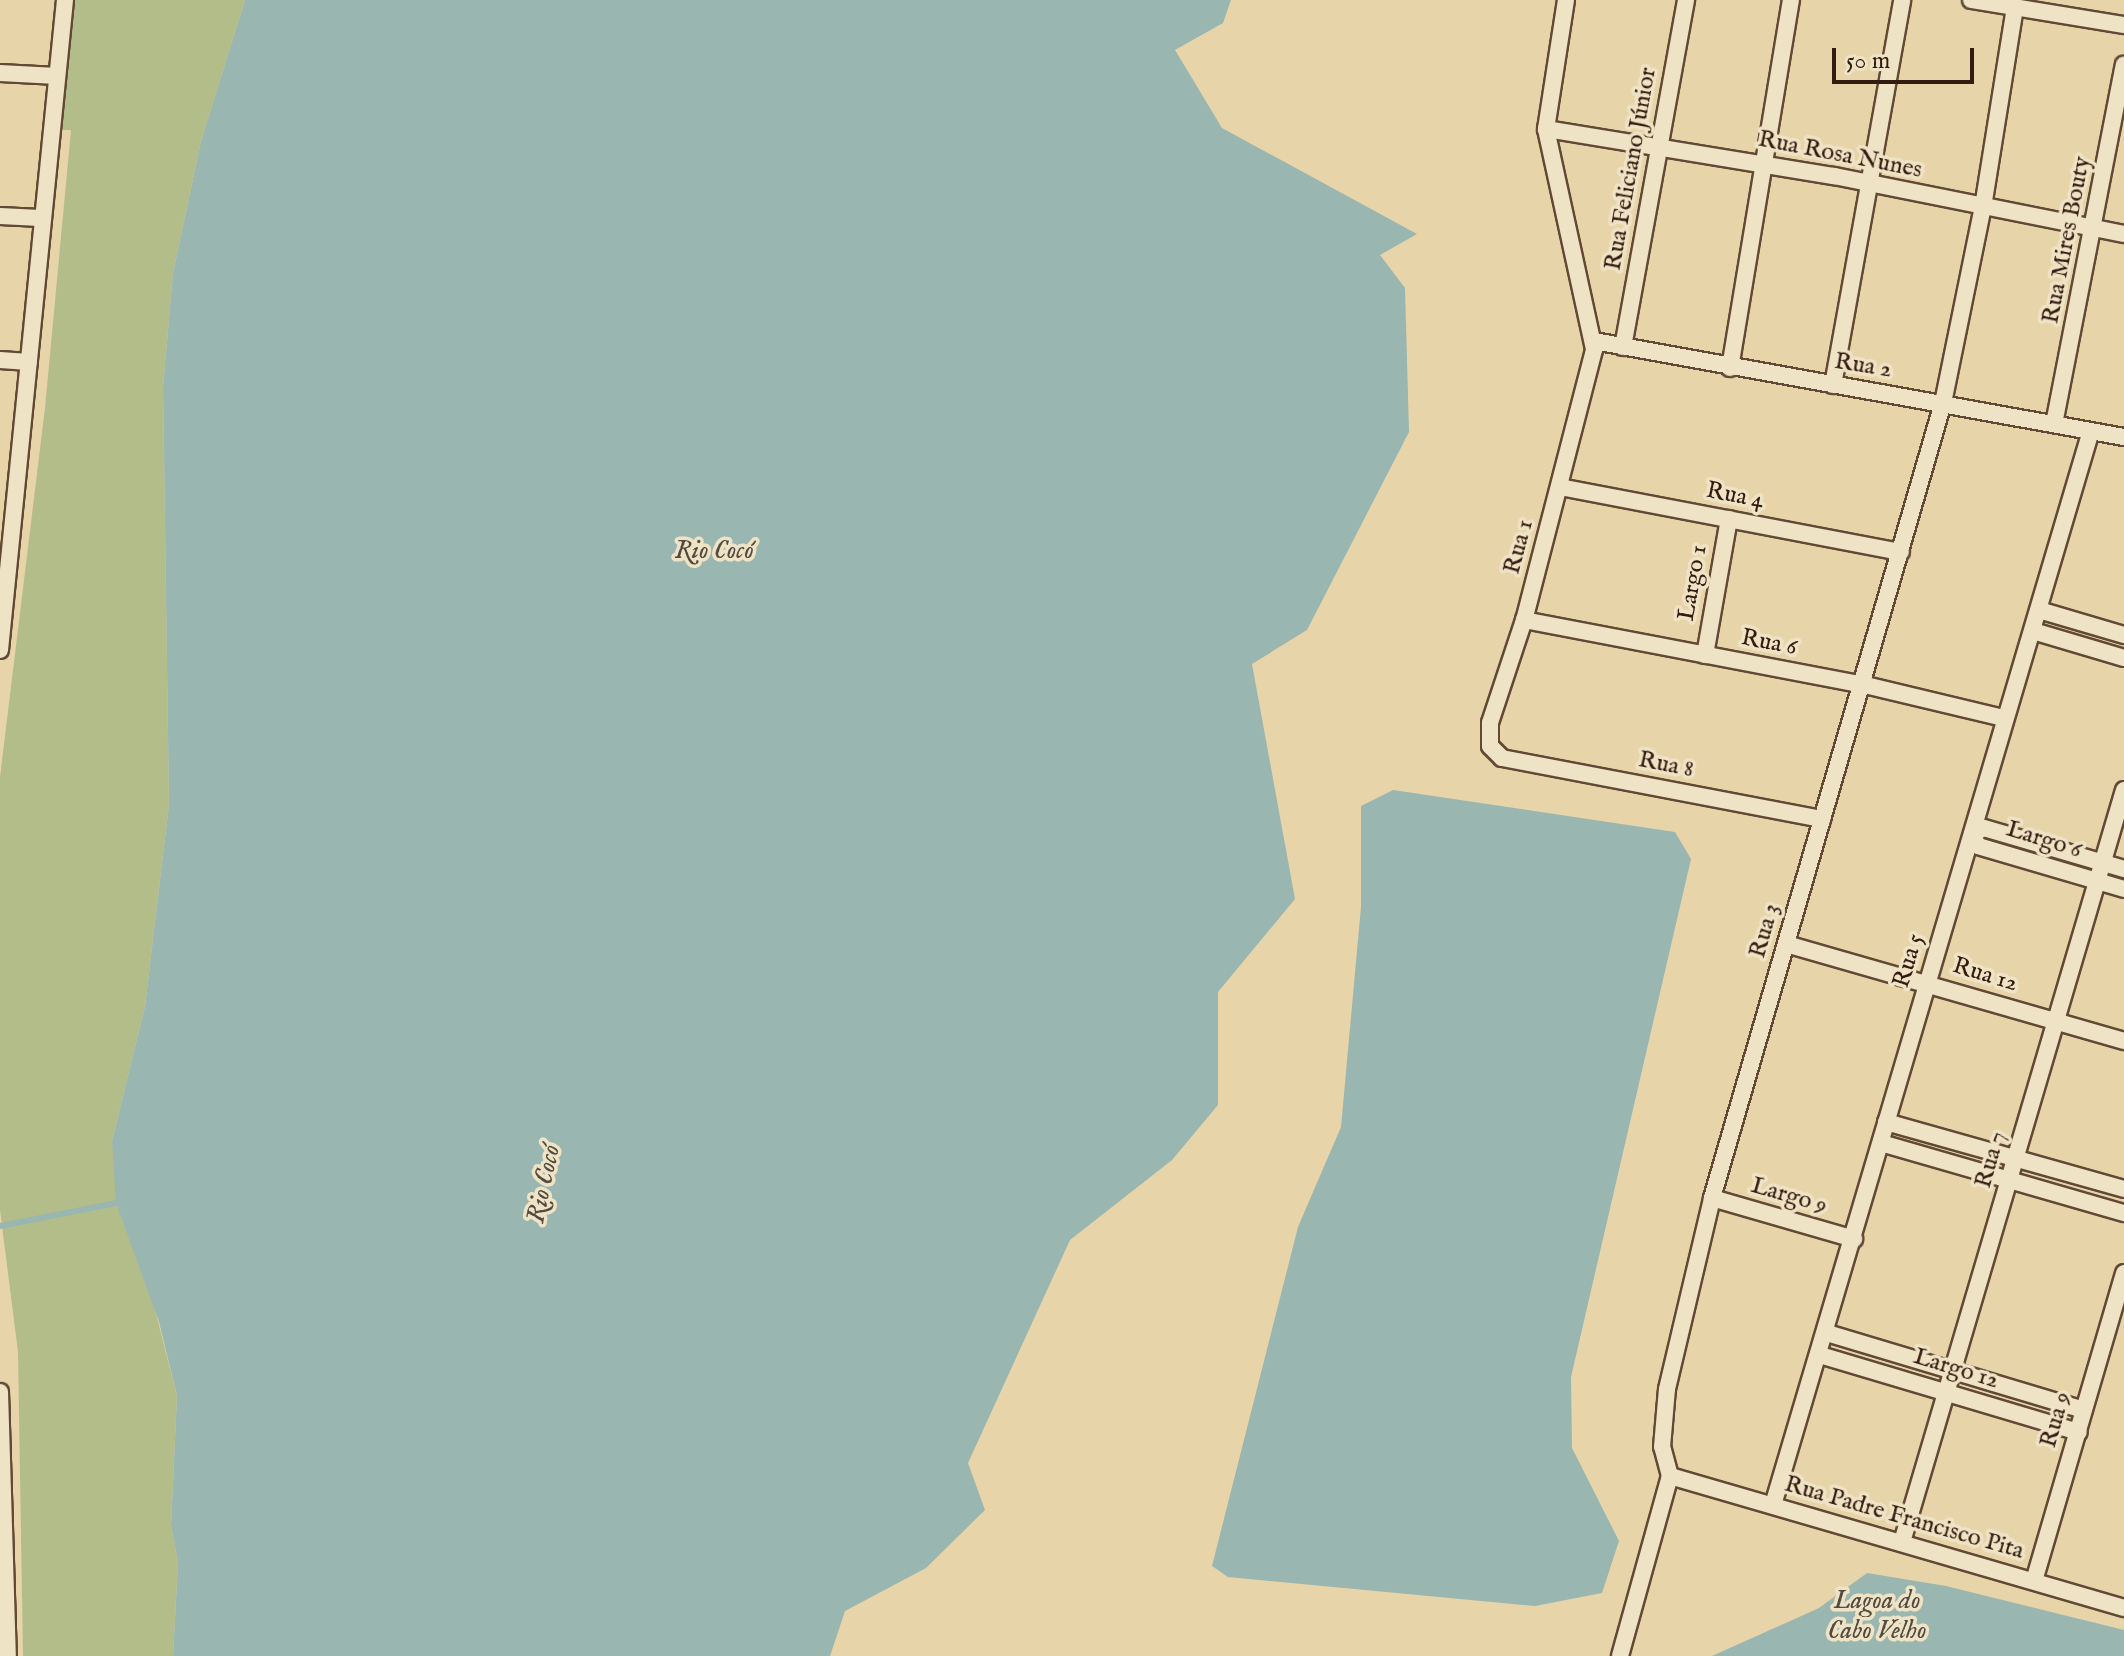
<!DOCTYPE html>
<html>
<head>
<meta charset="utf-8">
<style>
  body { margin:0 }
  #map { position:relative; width:2124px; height:1656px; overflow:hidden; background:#e7d4a8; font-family:"IM FELL English",serif }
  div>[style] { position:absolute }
  .green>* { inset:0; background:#b3bd89 }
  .water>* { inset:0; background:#9ab6b1 }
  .stream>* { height:6px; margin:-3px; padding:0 3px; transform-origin:3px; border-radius:3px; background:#9ab6b1 }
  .roads { filter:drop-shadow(2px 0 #614935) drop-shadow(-2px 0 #614935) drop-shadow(0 2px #614935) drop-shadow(0 -2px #614935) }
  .minor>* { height:16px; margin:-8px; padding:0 8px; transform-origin:8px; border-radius:8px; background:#efe3c6 }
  span { translate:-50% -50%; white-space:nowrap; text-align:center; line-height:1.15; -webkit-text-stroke:7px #efe3c6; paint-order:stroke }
  .street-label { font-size:24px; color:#341b0f }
  .water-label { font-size:26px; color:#534a40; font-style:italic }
  .scale { position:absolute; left:1832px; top:48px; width:142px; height:36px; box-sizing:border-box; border:4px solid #341b0f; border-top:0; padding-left:10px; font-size:24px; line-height:28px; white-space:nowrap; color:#341b0f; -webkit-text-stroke:6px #efe3c6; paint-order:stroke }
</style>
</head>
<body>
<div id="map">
  <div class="green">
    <div style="clip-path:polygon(72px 0,245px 0,201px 141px,173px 273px,163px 387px,169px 804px,145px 1006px,112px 1141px,177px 1396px,171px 1525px,178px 1562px,173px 1656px,23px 1656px,18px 1352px,0 1210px,0 777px,45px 408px,71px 130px,56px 130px)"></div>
  </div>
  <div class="water">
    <div style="clip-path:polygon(245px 0,1231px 0,1223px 23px,1175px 50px,1222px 128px,1417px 234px,1380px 255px,1405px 288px,1409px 432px,1307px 630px,1252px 664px,1295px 899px,1218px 992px,1218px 1105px,1172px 1160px,1070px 1240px,968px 1463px,985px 1510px,926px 1568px,845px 1611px,830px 1656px,173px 1656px,178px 1562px,171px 1525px,177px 1396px,159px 1322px,116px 1203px,112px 1141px,145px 1006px,169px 804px,163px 387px,173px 273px,201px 141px)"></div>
    <div style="clip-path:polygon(1393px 790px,1675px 832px,1691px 859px,1571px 1377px,1572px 1448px,1619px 1541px,1602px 1593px,1535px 1606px,1228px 1577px,1212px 1566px,1298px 1227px,1341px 1127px,1361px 907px,1361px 806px)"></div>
    <div style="clip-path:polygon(1867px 1573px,1946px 1586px,2124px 1630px,2124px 1656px,1712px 1656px,1819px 1608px)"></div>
  </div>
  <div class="stream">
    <div style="left:0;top:1226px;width:123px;rotate:-11.2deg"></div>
  </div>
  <div class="roads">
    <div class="minor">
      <div style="left:1566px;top:0;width:131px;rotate:98.8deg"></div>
      <div style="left:1546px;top:129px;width:226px;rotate:77.7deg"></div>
      <div style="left:1594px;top:350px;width:279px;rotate:104.5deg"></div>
      <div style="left:1524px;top:620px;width:108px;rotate:108.3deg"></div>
      <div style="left:1490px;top:723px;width:23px;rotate:90deg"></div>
      <div style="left:1490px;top:746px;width:17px;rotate:45deg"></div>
      <div style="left:1502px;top:758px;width:326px;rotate:10.8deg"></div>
      <div style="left:1971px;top:0;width:155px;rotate:9.3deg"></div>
      <div style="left:0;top:73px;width:57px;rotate:3deg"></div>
      <div style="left:1546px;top:129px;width:292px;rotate:9.3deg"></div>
      <div style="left:1834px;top:176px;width:296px;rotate:11.3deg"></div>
      <div style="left:0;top:216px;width:40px;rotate:2.9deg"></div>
      <div style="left:1594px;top:341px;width:539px;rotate:10.27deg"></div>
      <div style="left:1623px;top:347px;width:353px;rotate:-79.7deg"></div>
      <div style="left:0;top:360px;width:29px;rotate:4deg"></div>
      <div style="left:1730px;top:368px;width:373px;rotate:-80.6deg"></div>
      <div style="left:1833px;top:385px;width:391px;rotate:-79.8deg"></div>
      <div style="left:2054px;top:424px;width:366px;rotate:-79deg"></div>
      <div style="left:1560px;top:487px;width:347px;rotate:10.8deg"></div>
      <div style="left:2039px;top:610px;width:89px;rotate:16.4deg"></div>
      <div style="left:1524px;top:620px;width:343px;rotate:10.8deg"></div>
      <div style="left:1861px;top:684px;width:147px;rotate:13.4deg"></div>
      <div style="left:2033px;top:631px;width:95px;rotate:16.5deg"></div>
      <div style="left:0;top:650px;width:653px;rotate:-84.29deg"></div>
      <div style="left:1705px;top:655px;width:138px;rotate:-80deg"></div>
      <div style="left:1972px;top:834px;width:13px;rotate:63deg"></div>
      <div style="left:1978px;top:846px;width:152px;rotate:16.4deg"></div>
      <div style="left:1972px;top:834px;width:13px;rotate:-27deg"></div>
      <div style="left:1984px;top:828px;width:146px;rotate:16.3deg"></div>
      <div style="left:1786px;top:944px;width:352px;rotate:16deg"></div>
      <div style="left:1886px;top:1122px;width:247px;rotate:15.7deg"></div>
      <div style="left:1881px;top:1143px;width:253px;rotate:16.1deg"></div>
      <div style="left:1712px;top:1198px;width:148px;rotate:16.1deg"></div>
      <div style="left:1827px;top:1333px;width:268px;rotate:16.7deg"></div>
      <div style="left:1820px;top:1355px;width:270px;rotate:16.6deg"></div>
      <div style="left:0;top:1392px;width:264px;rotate:88.3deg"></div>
      <div style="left:1670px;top:1476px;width:30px;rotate:-105deg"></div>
      <div style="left:1662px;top:1447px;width:58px;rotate:-85.1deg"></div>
      <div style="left:1667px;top:1389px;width:196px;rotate:-76.7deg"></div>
      <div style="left:1712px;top:1198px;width:828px;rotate:-73.8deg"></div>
      <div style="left:1943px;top:403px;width:200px;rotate:-78.5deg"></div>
      <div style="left:1983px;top:207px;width:202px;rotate:-80.9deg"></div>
      <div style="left:1670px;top:1476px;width:473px;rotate:16.2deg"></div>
      <div style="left:1773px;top:1505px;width:1120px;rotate:-73.51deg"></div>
      <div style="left:1902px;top:1542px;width:784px;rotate:-73.55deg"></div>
      <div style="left:2034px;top:1581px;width:321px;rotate:-73.7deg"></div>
      <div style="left:1620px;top:1656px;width:187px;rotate:-74.5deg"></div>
    </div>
  </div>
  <div class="street-label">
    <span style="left:1840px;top:155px;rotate:11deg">Rua Rosa Nunes</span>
    <span style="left:1631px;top:169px;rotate:-80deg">Rua Feliciano Júnior</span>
    <span style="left:2067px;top:240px;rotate:-79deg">Rua Mires Bouty</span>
    <span style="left:1863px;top:366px;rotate:9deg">Rua 2</span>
    <span style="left:1735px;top:496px;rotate:11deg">Rua 4</span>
    <span style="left:1519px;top:547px;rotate:-75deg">Rua 1</span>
    <span style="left:1693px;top:583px;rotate:-80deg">Largo 1</span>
    <span style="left:1769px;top:643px;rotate:11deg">Rua 6</span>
    <span style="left:1666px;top:765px;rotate:11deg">Rua 8</span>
    <span style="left:2044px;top:840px;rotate:17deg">Largo 6</span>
    <span style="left:1765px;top:931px;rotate:-74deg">Rua 3</span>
    <span style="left:1909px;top:961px;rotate:-73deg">Rua 5</span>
    <span style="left:1985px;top:975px;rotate:17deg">Rua 12</span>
    <span style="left:1991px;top:1160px;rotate:-74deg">Rua 7</span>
    <span style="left:1789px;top:1196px;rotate:16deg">Largo 9</span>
    <span style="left:1956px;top:1369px;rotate:17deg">Largo 12</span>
    <span style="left:2056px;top:1420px;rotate:-74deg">Rua 9</span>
    <span style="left:1904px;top:1518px;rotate:16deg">Rua Padre Francisco Pita</span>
  </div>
  <div class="water-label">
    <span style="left:714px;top:551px">Rio Cocó</span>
    <span style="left:544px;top:1184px;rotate:-78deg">Rio Cocó</span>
    <span style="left:1877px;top:1616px">Lagoa do<br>Cabo Velho</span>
  </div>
  <div class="scale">50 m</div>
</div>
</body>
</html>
